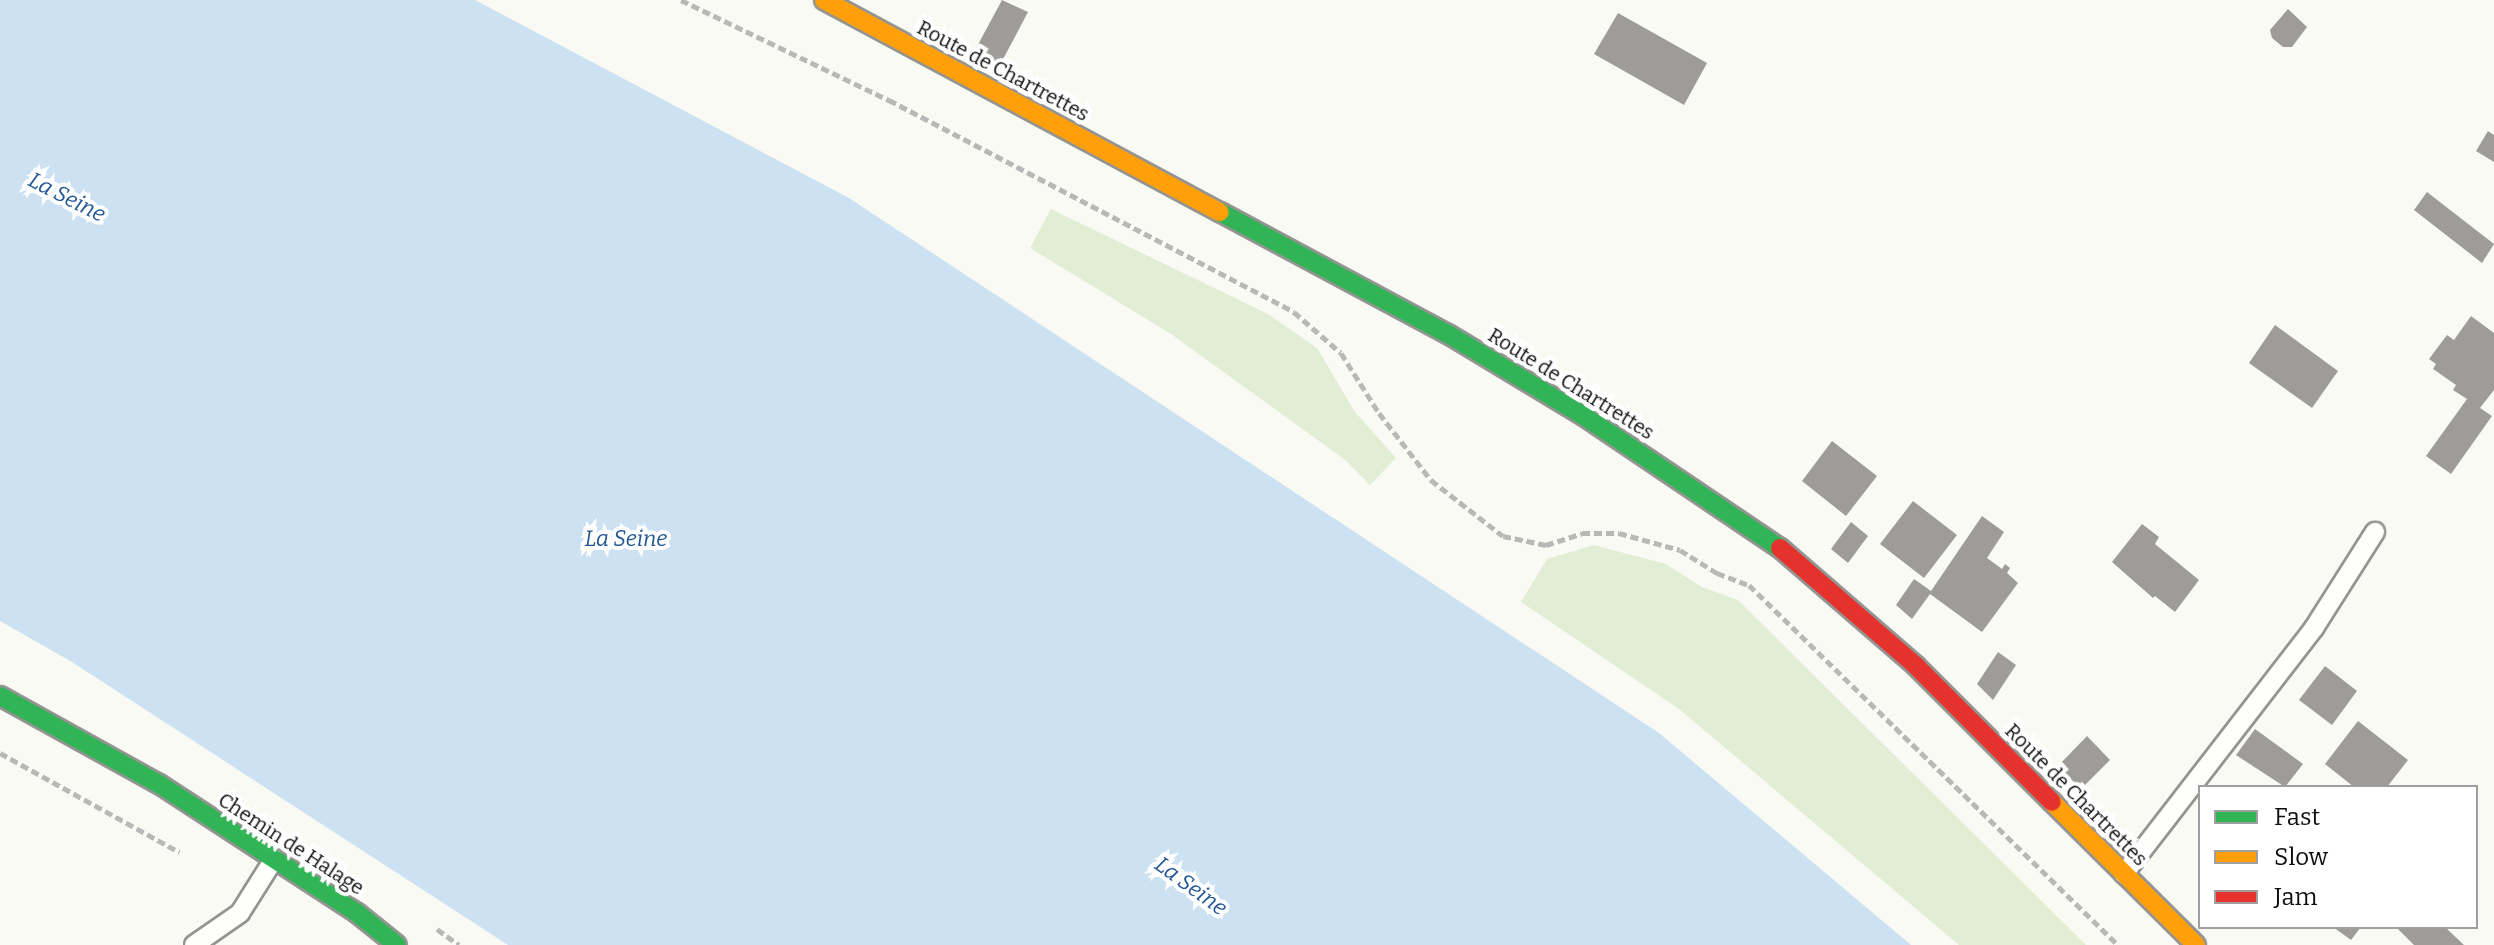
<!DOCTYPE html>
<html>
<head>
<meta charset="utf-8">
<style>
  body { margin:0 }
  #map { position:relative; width:2494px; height:945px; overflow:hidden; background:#fafaf4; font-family:Bitter,serif }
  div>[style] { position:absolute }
  .green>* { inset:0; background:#e1eed5 }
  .water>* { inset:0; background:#cce1f2 }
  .building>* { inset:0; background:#9e9c99 }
  .path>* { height:5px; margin-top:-2.5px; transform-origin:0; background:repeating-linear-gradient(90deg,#b8b8b7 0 8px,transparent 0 12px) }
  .roads { filter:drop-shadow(2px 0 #949492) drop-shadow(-2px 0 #949492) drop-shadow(0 2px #949492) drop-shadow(0 -2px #949492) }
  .lane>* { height:18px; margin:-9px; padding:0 9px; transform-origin:9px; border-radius:9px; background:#fefefd }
  .fast>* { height:18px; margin:-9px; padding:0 9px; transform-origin:9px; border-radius:9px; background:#30b455 }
  .slow>* { height:18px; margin:-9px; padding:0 9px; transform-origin:9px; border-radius:9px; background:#ff9f0a }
  .jam>* { height:18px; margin:-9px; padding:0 9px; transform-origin:9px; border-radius:9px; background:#e5322d }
  span { translate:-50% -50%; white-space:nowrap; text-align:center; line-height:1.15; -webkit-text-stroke:8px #fff; paint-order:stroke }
  .street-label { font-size:20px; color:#0e0e0e }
  .water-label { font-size:22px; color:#225795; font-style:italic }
  .legend { position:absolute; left:2198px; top:785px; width:280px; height:144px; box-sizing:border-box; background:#fff; border:2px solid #9f9f9f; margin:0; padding:10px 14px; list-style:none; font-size:24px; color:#0e0e0e }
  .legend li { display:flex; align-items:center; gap:16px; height:40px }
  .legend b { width:40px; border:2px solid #9f9f9f }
</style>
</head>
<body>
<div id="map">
  <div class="green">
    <div style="clip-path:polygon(1051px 209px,1268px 314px,1317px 348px,1355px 412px,1396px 458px,1370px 485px,1344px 459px,1171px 334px,1030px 248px)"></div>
    <div style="clip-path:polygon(1594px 545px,1666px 564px,1702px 587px,1738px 600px,2086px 945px,1959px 945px,1679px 709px,1521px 602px,1547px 559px)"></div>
  </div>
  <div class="water">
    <div style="clip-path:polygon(0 0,475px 0,849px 198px,1659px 733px,1911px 945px,508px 945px,72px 662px,0 621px)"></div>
  </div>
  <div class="building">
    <div style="clip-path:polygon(1002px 0,1028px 12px,1000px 65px,974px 52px)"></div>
    <div style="clip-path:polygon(2288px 9px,2307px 27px,2292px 47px,2283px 47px,2272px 38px,2270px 30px)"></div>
    <div style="clip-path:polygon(1618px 13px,1707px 63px,1684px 105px,1594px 54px)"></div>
    <div style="clip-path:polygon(2488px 131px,2494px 135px,2494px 162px,2476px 151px)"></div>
    <div style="clip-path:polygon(2427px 192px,2494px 244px,2482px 263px,2414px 210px)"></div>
    <div style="clip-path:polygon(2471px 316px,2494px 333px,2494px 390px,2480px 408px,2492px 416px,2451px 474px,2426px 456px,2467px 399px,2453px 390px,2456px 385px,2433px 369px,2436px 364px,2429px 359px,2447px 335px,2454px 340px)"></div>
    <div style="clip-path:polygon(2275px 325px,2338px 371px,2312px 408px,2249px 363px)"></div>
    <div style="clip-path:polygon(1832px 441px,1877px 476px,1846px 516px,1802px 481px)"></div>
    <div style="clip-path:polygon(1913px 501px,1957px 535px,1924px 578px,1880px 544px)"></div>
    <div style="clip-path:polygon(1982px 516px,2004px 532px,1987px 558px,2002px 569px,2005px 564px,2010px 568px,2007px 573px,2018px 583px,1982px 632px,1930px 594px,1912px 619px,1896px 605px,1914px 579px,1931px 591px)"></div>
    <div style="clip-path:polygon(1851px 522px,1868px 536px,1848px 563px,1831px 549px)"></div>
    <div style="clip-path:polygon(2142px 524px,2159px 537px,2155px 544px,2199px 580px,2175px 612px,2155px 596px,2153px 598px,2112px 562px)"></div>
    <div style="clip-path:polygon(1998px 652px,2016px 665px,1993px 700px,1977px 684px)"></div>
    <div style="clip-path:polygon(2325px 666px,2357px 691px,2332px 725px,2299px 700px)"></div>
    <div style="clip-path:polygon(2358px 721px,2408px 760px,2387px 787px,2354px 787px,2325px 764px)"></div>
    <div style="clip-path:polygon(2255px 729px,2303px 764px,2285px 787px,2236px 755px)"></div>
    <div style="clip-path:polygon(2087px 736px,2110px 760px,2081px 789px,2058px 766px)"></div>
    <div style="clip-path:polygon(2333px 927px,2361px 927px,2351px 940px)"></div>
    <div style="clip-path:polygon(2396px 927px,2445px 927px,2464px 945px,2414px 945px)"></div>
  </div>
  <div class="path">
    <div style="left:681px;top:0;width:231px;rotate:25.7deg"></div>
    <div style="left:889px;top:100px;width:457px;rotate:27.6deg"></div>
    <div style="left:1294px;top:312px;width:62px;rotate:41.1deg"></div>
    <div style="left:1341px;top:353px;width:71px;rotate:57.7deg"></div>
    <div style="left:1379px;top:413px;width:85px;rotate:52.2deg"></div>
    <div style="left:1431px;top:480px;width:91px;rotate:37.9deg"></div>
    <div style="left:1503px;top:536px;width:44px;rotate:11.8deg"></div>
    <div style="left:1546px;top:545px;width:38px;rotate:-18deg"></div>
    <div style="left:1582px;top:533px;width:37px"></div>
    <div style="left:1619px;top:533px;width:63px;rotate:15.6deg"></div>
    <div style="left:1680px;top:550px;width:44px;rotate:31.9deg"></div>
    <div style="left:1717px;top:573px;width:34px;rotate:21deg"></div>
    <div style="left:1749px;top:585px;width:516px;rotate:44.29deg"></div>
    <div style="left:0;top:753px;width:205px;rotate:28.9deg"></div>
    <div style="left:437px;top:929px;width:27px;rotate:36deg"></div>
  </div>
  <div class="roads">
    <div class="lane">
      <div style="left:2124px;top:874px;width:311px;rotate:-52.3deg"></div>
      <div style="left:2314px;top:628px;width:114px;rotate:-57.6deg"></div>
      <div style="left:194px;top:945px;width:56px;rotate:-34.8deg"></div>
      <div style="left:240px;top:913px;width:64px;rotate:-57.8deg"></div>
    </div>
    <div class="fast">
      <div style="left:1220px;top:212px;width:259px;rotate:28.2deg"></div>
      <div style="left:1448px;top:334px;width:159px;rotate:31.1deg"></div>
      <div style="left:1584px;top:416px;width:236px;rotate:34deg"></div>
      <div style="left:0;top:696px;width:182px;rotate:29deg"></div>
      <div style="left:159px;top:784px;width:236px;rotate:33.1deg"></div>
      <div style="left:357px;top:913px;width:51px;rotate:38.7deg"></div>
    </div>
    <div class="slow">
      <div style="left:824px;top:0;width:449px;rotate:28.2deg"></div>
      <div style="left:2052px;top:802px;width:203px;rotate:44.8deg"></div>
    </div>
    <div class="jam">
      <div style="left:1780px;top:548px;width:180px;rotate:40.9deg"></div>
      <div style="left:1916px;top:666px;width:192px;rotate:45deg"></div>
    </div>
  </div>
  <div class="street-label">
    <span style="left:1003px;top:71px;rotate:28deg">Route de Chartrettes</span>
    <span style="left:1571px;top:384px;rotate:32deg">Route de Chartrettes</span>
    <span style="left:2076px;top:795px;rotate:45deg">Route de Chartrettes</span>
    <span style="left:291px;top:844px;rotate:33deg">Chemin de Halage</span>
  </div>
  <div class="water-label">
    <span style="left:67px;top:197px;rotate:27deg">La Seine</span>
    <span style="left:626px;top:539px">La Seine</span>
    <span style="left:1191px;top:886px;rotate:36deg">La Seine</span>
  </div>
  <ul class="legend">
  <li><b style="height:10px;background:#30b455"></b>Fast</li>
  <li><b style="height:10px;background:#ff9f0a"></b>Slow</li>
  <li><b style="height:10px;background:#e5322d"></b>Jam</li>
  </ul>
</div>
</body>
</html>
